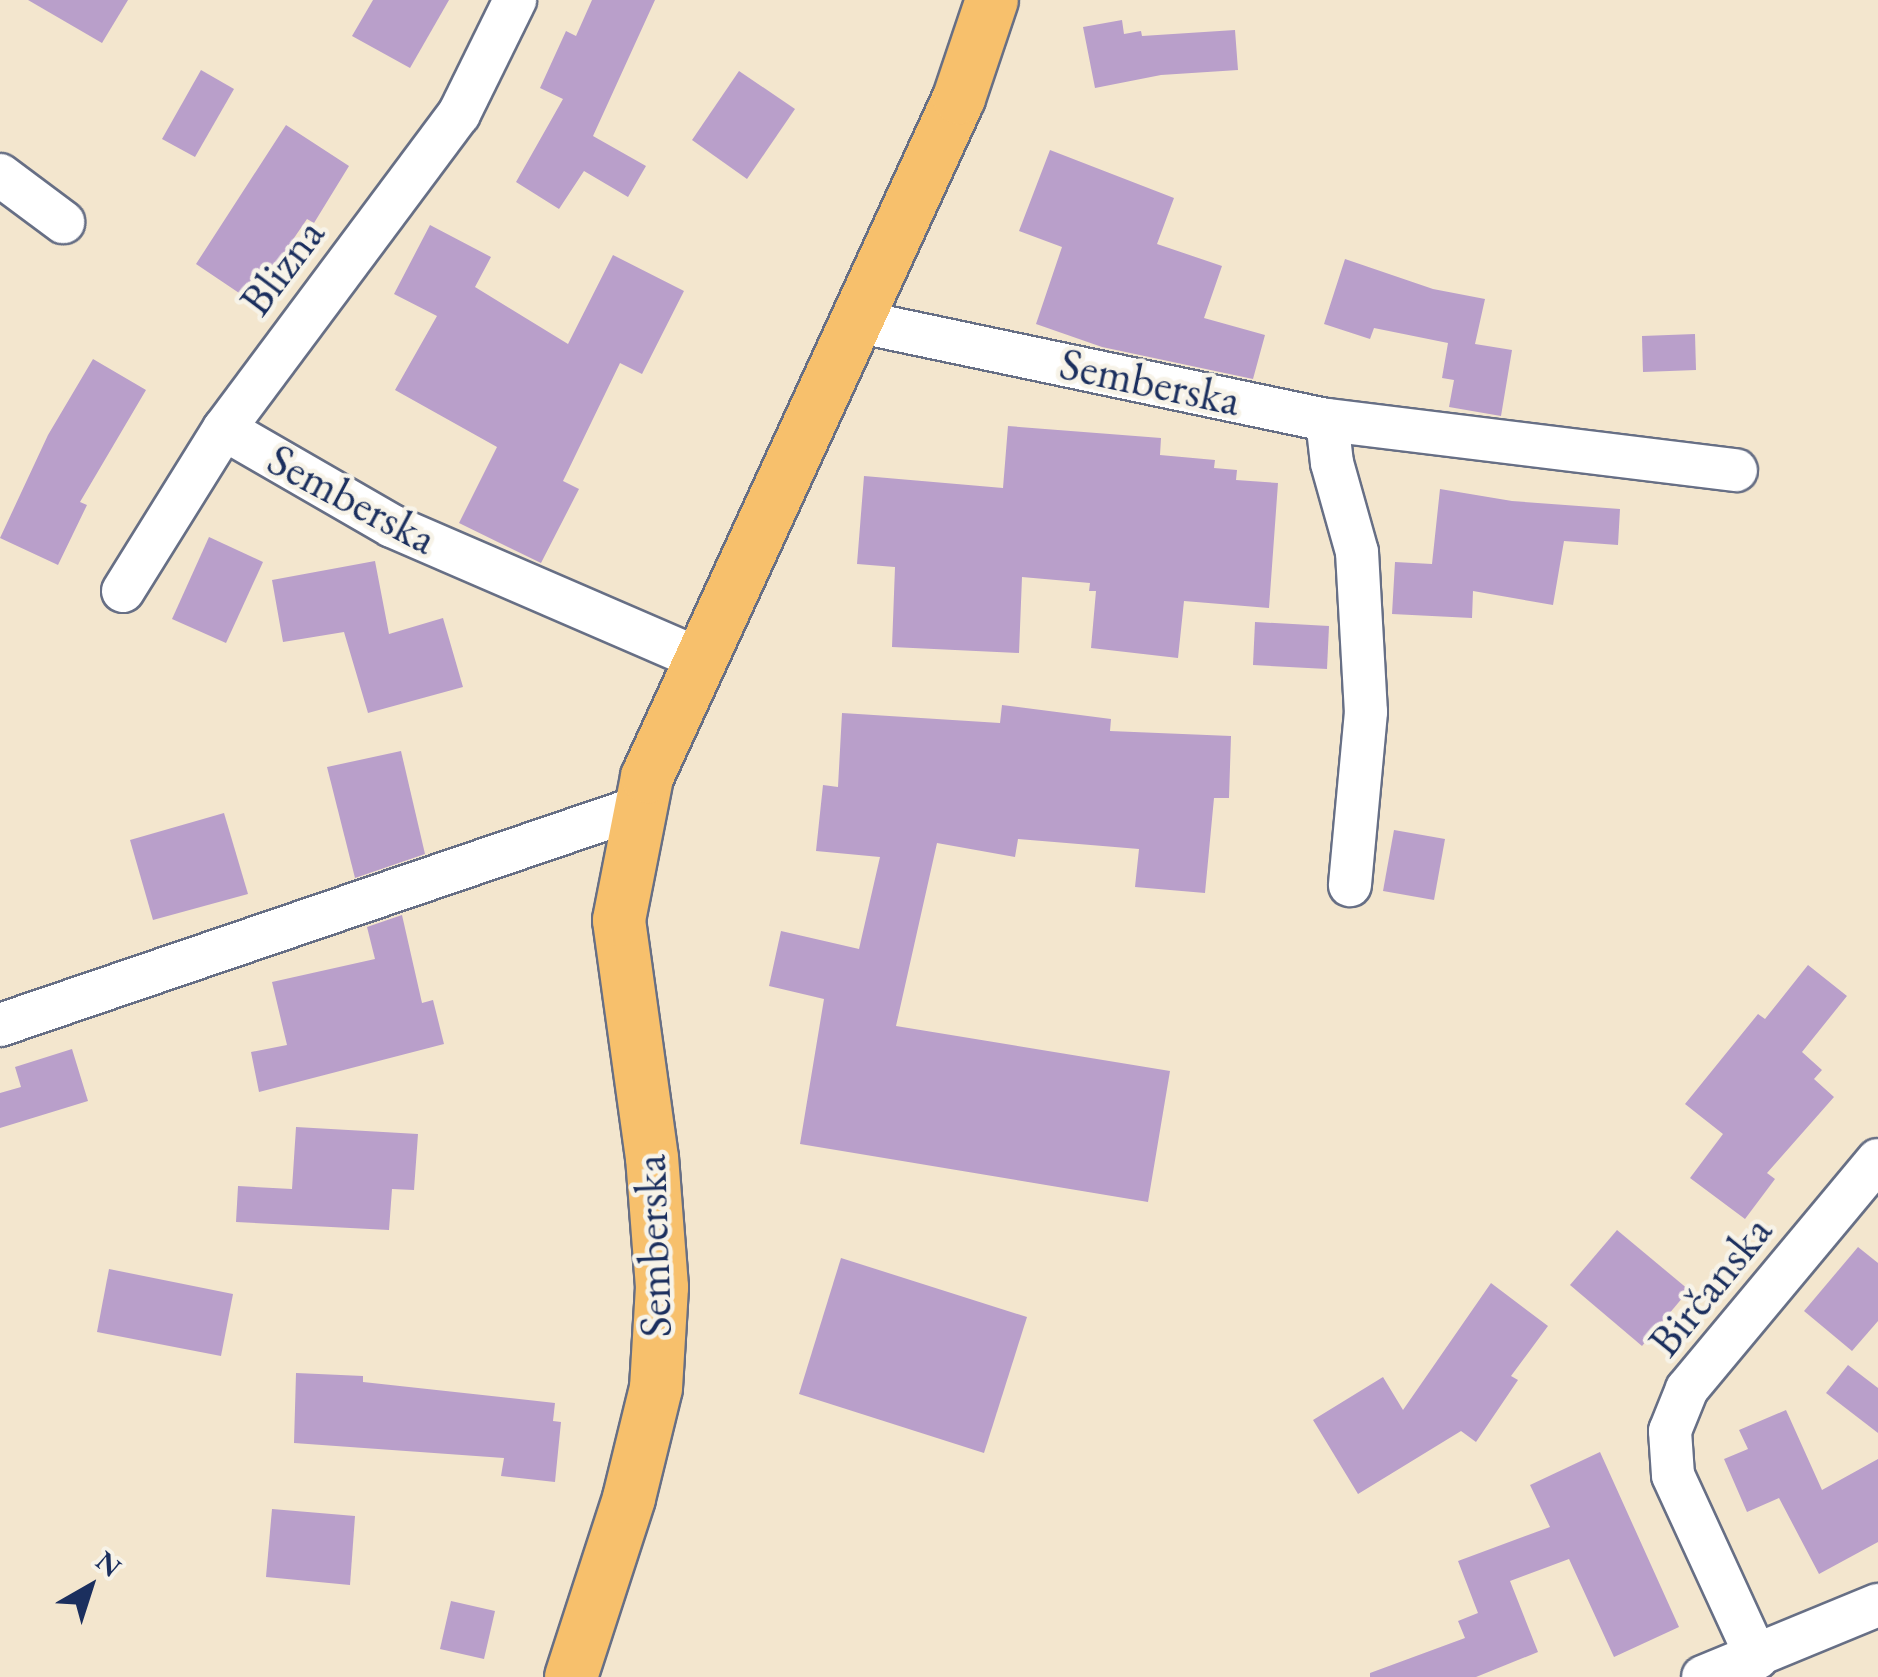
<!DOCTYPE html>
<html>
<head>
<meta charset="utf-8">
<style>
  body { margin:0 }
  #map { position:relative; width:1878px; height:1677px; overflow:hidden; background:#f3e6ce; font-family:"EB Garamond",serif }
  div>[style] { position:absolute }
  .building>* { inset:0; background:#b99fca }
  .roads { filter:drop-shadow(2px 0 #676f85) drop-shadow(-2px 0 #676f85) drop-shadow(0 2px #676f85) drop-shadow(0 -2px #676f85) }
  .minor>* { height:42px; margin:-21px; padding:0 21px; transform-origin:21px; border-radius:21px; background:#fff }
  .major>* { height:52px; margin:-26px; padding:0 26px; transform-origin:26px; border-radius:26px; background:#f7c06c }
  span { translate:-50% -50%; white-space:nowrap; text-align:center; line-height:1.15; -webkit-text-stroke:9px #f7f3e8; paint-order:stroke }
  .street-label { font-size:45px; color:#1b2f5e }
  .north { position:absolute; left:40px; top:1537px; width:100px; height:100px; -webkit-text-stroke:8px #f7f3e8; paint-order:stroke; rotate:39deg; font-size:28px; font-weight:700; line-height:40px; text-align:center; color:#1b2f5e }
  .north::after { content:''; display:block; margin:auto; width:35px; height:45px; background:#1b2f5e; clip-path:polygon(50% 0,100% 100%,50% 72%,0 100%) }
</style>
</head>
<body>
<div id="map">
  <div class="building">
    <div style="clip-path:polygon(28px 0,128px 0,102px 43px)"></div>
    <div style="clip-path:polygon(373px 0,449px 0,410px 68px,352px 36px)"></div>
    <div style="clip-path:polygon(592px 0,655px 0,593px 136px,646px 166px,628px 197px,584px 171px,559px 209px,516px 182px,563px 99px,540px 88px,566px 31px,576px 36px)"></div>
    <div style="clip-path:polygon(1122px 20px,1124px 34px,1141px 31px,1142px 36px,1235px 30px,1238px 70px,1161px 75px,1095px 88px,1083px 27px)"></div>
    <div style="clip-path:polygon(201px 70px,234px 89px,195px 157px,162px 139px)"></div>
    <div style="clip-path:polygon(739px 71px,795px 109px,747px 179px,692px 140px)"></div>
    <div style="clip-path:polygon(286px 125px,349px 166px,314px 223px,307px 219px,251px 301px,196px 264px)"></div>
    <div style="clip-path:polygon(1050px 150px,1174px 198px,1157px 244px,1222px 266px,1204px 318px,1265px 335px,1253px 379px,1102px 347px,1036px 324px,1062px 247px,1019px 231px)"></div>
    <div style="clip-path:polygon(430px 225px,491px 257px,475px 287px,568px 344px,613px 255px,684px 291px,642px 374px,620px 363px,563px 481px,579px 489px,541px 563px,459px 523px,497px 447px,395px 390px,437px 316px,394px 294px)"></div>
    <div style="clip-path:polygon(1345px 259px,1433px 289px,1485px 299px,1475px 344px,1512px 350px,1501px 416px,1449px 407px,1454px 380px,1442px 378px,1448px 343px,1374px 328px,1370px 339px,1324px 324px)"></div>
    <div style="clip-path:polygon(1695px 334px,1696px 370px,1643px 372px,1642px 336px)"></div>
    <div style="clip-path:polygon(93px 359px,146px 390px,80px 502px,87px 505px,58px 565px,0 538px,48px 435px)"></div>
    <div style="clip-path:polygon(1008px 426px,1161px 438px,1160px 455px,1215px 460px,1214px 468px,1237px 470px,1236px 480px,1278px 483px,1269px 608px,1184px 601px,1178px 658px,1091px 648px,1096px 591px,1089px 591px,1090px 583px,1022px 577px,1019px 653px,892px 647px,895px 567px,857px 564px,864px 476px,1003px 488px)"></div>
    <div style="clip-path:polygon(1440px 489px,1512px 501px,1620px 509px,1618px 545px,1564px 541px,1553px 605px,1473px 591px,1472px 618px,1392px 614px,1395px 562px,1432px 564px)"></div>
    <div style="clip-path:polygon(209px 537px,263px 562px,226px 643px,172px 619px)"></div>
    <div style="clip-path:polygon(375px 561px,389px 634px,443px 618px,463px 687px,368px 713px,344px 632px,283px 642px,272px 580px)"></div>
    <div style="clip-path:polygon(1255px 622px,1329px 626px,1327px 669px,1253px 665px)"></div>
    <div style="clip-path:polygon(1002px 705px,1111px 719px,1110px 731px,1231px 736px,1229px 798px,1214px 798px,1205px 893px,1135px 887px,1139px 849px,1018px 839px,1015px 857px,937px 843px,896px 1026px,1170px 1071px,1148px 1202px,800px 1144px,824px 999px,769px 986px,781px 931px,859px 949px,880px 857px,816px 851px,823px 785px,838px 787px,842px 713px,1000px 723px)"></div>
    <div style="clip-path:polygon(401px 751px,425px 854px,355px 878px,327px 767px)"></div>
    <div style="clip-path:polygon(224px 813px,248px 894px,153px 920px,130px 840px)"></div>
    <div style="clip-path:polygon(1394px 830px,1445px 839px,1434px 900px,1383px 891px)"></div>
    <div style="clip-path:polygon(402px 915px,422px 1003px,433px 1000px,444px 1044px,259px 1092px,251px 1052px,287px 1045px,272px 982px,375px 959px,367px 927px)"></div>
    <div style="clip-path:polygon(1808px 965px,1847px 996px,1802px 1052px,1822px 1070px,1814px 1079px,1834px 1097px,1767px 1173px,1775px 1179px,1745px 1219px,1690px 1178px,1723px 1134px,1685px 1104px,1758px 1014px,1765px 1019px)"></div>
    <div style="clip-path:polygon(72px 1049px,88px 1101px,0 1128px,0 1093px,21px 1087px,15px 1067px)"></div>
    <div style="clip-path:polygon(296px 1127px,418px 1134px,414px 1190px,392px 1189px,389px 1230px,236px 1222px,238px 1186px,292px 1189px)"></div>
    <div style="clip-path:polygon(1617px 1230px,1689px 1290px,1642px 1346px,1570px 1285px)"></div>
    <div style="clip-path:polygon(1858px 1247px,1878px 1263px,1878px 1321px,1852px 1351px,1804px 1311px)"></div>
    <div style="clip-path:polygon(841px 1258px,1027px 1317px,984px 1453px,799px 1394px)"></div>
    <div style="clip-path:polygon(109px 1269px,233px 1294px,221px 1356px,97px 1332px)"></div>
    <div style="clip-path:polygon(1491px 1283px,1548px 1326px,1511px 1376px,1518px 1380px,1476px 1442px,1461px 1431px,1358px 1494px,1313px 1420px,1383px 1377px,1403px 1410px)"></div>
    <div style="clip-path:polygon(1848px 1365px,1878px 1388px,1878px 1433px,1826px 1393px)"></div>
    <div style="clip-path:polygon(296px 1373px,363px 1376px,363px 1382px,555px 1403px,553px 1421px,561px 1422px,555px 1482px,501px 1476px,504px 1458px,294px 1443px)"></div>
    <div style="clip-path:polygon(1786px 1410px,1822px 1490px,1878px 1459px,1878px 1542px,1819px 1574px,1779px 1498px,1747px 1512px,1724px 1459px,1748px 1449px,1739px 1430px)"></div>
    <div style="clip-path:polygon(1600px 1452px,1679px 1627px,1614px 1657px,1569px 1559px,1510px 1581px,1538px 1652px,1476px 1677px,1370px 1677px,1370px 1673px,1465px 1638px,1458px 1621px,1478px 1613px,1458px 1561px,1550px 1527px,1530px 1485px)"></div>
    <div style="clip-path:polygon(272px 1509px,355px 1516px,350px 1585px,266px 1577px)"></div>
    <div style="clip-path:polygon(451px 1601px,495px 1611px,484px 1659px,440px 1649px)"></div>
  </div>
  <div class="roads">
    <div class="minor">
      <div style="left:0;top:175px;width:79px;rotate:36.7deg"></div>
      <div style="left:856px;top:321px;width:481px;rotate:11.9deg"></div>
      <div style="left:1327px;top:420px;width:43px;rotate:83.4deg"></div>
      <div style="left:1332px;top:463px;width:92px;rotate:74.3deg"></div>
      <div style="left:1357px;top:552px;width:160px;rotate:86.8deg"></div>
      <div style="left:1366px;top:712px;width:174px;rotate:95.3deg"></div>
      <div style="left:1327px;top:420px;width:412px;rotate:7deg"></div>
      <div style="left:224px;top:429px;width:194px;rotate:30deg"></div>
      <div style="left:392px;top:526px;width:337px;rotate:23.4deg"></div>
      <div style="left:123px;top:591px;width:191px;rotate:-58.1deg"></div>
      <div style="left:224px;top:429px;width:393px;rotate:-53.3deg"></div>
      <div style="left:459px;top:114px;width:127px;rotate:-63.8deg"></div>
      <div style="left:0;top:1025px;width:676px;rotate:-18.81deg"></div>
      <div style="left:1757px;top:1658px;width:201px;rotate:-114.7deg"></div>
      <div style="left:1673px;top:1475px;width:44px;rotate:-93.9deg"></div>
      <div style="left:1670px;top:1431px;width:45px;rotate:-68deg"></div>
      <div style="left:1687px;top:1389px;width:298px;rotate:-50.2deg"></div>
      <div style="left:1703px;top:1677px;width:189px;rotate:-22.4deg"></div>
    </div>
    <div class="major">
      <div style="left:571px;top:1677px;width:188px;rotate:-72deg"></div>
      <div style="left:629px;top:1498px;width:113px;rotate:-76.2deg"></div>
      <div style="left:656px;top:1388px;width:101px;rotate:-86.6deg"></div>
      <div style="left:662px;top:1287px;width:129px;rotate:-94.4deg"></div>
      <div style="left:652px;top:1158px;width:240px;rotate:-97.9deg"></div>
      <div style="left:619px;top:920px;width:146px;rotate:-78.9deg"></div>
      <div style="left:647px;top:777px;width:747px;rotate:-65.32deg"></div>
      <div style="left:959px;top:98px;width:103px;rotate:-71.4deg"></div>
    </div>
  </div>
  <div class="street-label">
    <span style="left:282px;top:267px;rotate:-53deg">Blizna</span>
    <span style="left:1150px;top:382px;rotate:12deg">Semberska</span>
    <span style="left:352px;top:499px;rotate:28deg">Semberska</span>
    <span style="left:653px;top:1246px;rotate:-92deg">Semberska</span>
    <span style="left:1710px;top:1286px;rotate:-51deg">Birčanska</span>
  </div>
  <div class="north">N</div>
</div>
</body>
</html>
